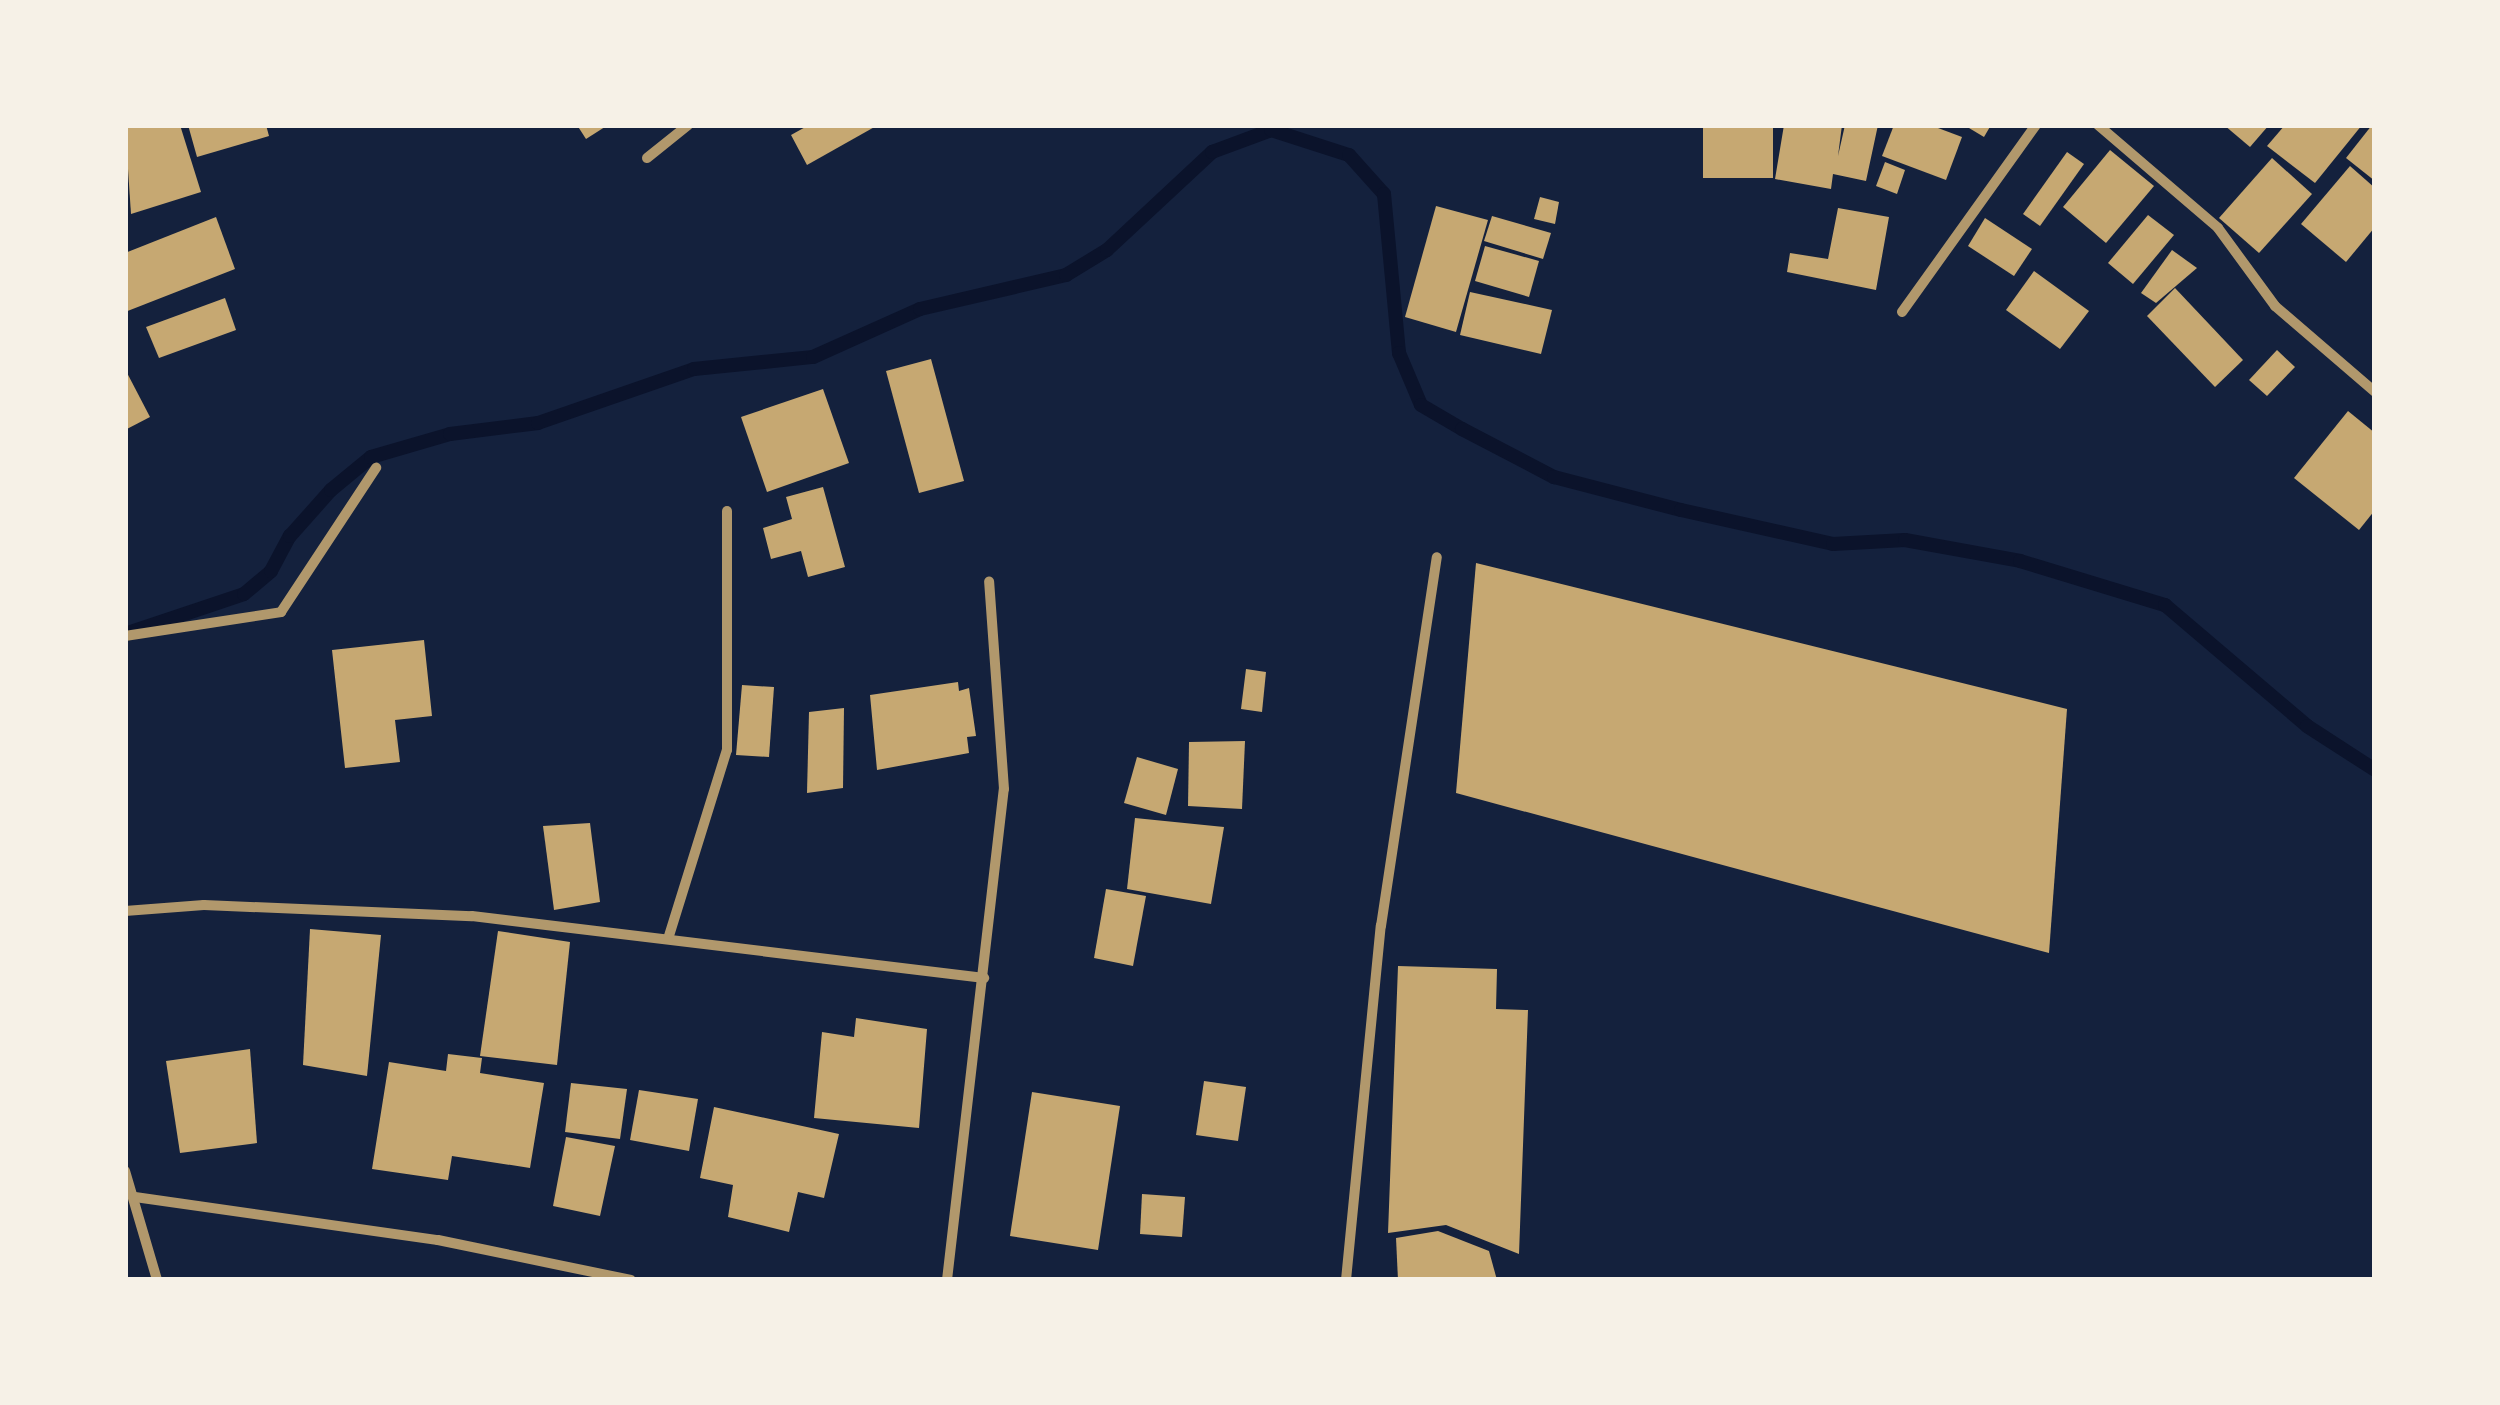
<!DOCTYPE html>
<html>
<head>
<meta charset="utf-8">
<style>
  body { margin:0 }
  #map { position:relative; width:2500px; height:1405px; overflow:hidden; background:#14213d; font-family:Literata,serif }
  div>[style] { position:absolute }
  .stream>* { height:14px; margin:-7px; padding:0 7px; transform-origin:7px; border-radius:7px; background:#0b132b }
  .building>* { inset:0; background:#c6a872 }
  .minor>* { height:10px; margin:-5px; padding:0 5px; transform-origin:5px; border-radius:5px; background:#b1986c }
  span { translate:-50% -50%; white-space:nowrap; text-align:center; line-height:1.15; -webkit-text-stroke:9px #f6f1e7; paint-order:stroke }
  .frame { position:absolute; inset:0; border:128px solid #f6f1e7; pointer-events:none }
</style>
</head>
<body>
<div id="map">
  <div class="stream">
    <div style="left:131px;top:632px;width:119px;rotate:-18.6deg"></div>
    <div style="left:244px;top:594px;width:35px;rotate:-40deg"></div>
    <div style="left:271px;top:571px;width:40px;rotate:-62deg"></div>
    <div style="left:290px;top:536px;width:62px;rotate:-48.3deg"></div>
    <div style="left:331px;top:490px;width:52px;rotate:-39.5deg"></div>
    <div style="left:371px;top:457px;width:82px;rotate:-16.2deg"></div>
    <div style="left:450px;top:434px;width:89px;rotate:-7.1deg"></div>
    <div style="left:538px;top:423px;width:165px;rotate:-19.1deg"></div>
    <div style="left:694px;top:369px;width:120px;rotate:-5.8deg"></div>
    <div style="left:813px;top:357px;width:117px;rotate:-24.2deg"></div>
    <div style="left:920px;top:309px;width:150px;rotate:-13.1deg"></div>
    <div style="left:1066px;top:275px;width:48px;rotate:-31.4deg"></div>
    <div style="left:1107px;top:250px;width:144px;rotate:-43deg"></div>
    <div style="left:1212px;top:152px;width:63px;rotate:-20.4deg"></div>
    <div style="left:1271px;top:130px;width:82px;rotate:17.8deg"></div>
    <div style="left:1349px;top:155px;width:52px;rotate:48.1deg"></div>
    <div style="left:1384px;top:194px;width:160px;rotate:84.6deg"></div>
    <div style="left:1399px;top:353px;width:56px;rotate:67.1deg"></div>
    <div style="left:1421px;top:405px;width:48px;rotate:30.3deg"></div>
    <div style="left:1462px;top:429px;width:104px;rotate:27.6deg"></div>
    <div style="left:1554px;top:477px;width:131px;rotate:14.6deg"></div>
    <div style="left:1681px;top:510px;width:156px;rotate:12.6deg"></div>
    <div style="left:1833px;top:544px;width:72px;rotate:-3.2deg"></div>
    <div style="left:1905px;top:540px;width:117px;rotate:10.3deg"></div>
    <div style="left:2020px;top:561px;width:152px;rotate:16.9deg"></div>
    <div style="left:2165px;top:605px;width:187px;rotate:40.4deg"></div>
    <div style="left:2307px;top:726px;width:81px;rotate:32.9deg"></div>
  </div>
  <div class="building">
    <div style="clip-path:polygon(125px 125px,180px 125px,201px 192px,131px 214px)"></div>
    <div style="clip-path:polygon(188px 125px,266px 125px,269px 136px,197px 157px)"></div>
    <div style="clip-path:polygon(577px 125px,608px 125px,586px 139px)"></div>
    <div style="clip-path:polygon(809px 125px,878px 125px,807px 165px,791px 135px)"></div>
    <div style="clip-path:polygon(1703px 125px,1773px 125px,1773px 178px,1703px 178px)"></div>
    <div style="clip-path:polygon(1784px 125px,1842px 125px,1838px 156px,1845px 125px,1878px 125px,1866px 181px,1833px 174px,1831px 189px,1775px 179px)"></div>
    <div style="clip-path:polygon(1894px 125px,1930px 125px,1962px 137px,1946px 180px,1882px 156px)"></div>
    <div style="clip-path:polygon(1964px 125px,1991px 125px,1984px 137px)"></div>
    <div style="clip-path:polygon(2224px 125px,2269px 125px,2250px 147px)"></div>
    <div style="clip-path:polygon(2285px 125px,2362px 125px,2315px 183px,2267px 146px)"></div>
    <div style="clip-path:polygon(2372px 125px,2375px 125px,2375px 181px,2346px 158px)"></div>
    <div style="clip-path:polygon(2110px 150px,2154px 186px,2106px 243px,2063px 207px)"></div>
    <div style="clip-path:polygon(2067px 152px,2084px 164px,2040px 226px,2023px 214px)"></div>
    <div style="clip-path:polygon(2272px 158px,2312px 194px,2259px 253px,2219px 218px)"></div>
    <div style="clip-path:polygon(1885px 162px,1905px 170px,1897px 194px,1876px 186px)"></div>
    <div style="clip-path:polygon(2350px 166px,2375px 188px,2375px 227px,2346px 262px,2301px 224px)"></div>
    <div style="clip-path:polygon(1540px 197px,1559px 202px,1555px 224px,1534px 219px)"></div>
    <div style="clip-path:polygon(1436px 206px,1488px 220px,1456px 332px,1405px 317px)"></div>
    <div style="clip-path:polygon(1838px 208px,1889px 217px,1876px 290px,1787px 272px,1790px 253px,1828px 259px)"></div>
    <div style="clip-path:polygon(2148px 215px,2174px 235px,2133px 284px,2108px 263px)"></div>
    <div style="clip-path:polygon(1492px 216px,1551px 233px,1543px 259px,1484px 241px)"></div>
    <div style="clip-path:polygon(216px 217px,235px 269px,125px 312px,125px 253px)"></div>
    <div style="clip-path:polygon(1985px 218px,2032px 249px,2014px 276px,1968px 246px)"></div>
    <div style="clip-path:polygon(1485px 246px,1539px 261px,1529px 297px,1475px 281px)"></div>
    <div style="clip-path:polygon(2172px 250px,2197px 268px,2156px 303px,2141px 293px)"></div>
    <div style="clip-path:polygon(2034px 271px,2089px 311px,2060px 349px,2006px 310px)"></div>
    <div style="clip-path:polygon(2175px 288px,2243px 360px,2215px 387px,2147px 316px)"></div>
    <div style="clip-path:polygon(1470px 292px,1552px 310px,1541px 354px,1460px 335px)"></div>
    <div style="clip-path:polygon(225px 298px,236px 330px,159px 358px,146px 327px)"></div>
    <div style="clip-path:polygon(2277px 350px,2295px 367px,2267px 396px,2249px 380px)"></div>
    <div style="clip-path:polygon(931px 359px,964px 481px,919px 493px,886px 371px)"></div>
    <div style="clip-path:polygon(125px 369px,150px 417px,125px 430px)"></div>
    <div style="clip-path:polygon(823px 389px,849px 463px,767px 492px,741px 417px)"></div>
    <div style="clip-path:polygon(2348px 411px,2375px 433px,2375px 510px,2359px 530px,2294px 478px)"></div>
    <div style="clip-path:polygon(823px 487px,845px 567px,808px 577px,801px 551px,771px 559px,763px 528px,792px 519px,786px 497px)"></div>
    <div style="clip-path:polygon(1476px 563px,2067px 709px,2049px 953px,1456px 793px)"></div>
    <div style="clip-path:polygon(424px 640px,432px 716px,395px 720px,400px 762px,345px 768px,332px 650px)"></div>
    <div style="clip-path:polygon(1246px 669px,1266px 672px,1262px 712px,1241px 709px)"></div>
    <div style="clip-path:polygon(958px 682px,959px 691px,969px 688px,976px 736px,967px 737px,969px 753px,877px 770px,870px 695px)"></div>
    <div style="clip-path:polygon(742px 685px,774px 687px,769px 757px,736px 755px)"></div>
    <div style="clip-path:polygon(844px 708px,843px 788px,807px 793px,809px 712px)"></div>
    <div style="clip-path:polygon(1245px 741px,1242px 809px,1188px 806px,1189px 742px)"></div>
    <div style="clip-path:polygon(1137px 757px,1178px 769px,1166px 815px,1124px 803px)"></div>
    <div style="clip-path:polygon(1135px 818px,1224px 827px,1211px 904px,1127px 889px)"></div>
    <div style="clip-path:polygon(590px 823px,600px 902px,554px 910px,543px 826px)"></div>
    <div style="clip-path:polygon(1106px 889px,1146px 896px,1133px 966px,1094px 958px)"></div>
    <div style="clip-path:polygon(310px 929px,381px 935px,367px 1076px,303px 1065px)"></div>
    <div style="clip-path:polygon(498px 931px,570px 942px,557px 1065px,480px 1056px)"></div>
    <div style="clip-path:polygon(1398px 966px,1497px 969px,1496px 1009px,1528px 1010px,1519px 1254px,1446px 1225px,1388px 1233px)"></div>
    <div style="clip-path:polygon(856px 1018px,927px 1029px,919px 1128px,814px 1118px,822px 1032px,854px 1037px)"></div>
    <div style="clip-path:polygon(250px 1049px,257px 1143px,180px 1153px,166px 1061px)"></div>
    <div style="clip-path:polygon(448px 1054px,482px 1058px,480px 1073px,544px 1083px,530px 1168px,452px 1156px,448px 1180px,372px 1169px,389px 1062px,446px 1071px)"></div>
    <div style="clip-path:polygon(1204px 1081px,1246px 1087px,1238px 1141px,1196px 1135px)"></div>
    <div style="clip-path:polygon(571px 1083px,627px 1089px,620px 1139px,565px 1132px)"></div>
    <div style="clip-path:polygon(639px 1090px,698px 1099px,689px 1151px,630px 1140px)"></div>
    <div style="clip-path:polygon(1032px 1092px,1120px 1106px,1098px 1250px,1010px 1236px)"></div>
    <div style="clip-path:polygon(714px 1107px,839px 1134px,824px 1198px,798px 1192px,789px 1232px,728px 1217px,733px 1185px,700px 1178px)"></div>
    <div style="clip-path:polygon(566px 1137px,615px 1146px,600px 1216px,553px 1206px)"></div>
    <div style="clip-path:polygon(1142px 1194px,1185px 1197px,1182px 1237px,1140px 1234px)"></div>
    <div style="clip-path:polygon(1438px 1231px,1489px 1251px,1497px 1280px,1398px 1280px,1396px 1238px)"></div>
  </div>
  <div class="minor">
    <div style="left:2098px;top:125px;width:158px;rotate:40.6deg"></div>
    <div style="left:2218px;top:228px;width:97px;rotate:53.8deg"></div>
    <div style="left:2275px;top:306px;width:132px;rotate:40.7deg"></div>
    <div style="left:647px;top:158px;width:53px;rotate:-38.8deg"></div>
    <div style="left:1902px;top:312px;width:230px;rotate:-54.4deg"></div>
    <div style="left:125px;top:636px;width:158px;rotate:-8.7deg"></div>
    <div style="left:281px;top:612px;width:173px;rotate:-56.6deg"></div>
    <div style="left:125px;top:911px;width:79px;rotate:-4.3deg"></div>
    <div style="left:204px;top:905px;width:268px;rotate:2.4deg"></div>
    <div style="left:472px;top:916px;width:516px;rotate:6.9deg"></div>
    <div style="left:668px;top:939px;width:198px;rotate:-72.7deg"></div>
    <div style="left:727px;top:750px;width:239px;rotate:-90deg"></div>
    <div style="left:125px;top:1171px;width:114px;rotate:73.6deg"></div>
    <div style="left:135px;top:1197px;width:306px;rotate:8.1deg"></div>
    <div style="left:438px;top:1240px;width:197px;rotate:11.7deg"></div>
    <div style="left:947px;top:1280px;width:494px;rotate:-83.4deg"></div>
    <div style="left:1004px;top:789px;width:208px;rotate:-94.1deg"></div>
    <div style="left:1346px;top:1280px;width:356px;rotate:-84.4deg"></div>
    <div style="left:1381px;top:926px;width:373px;rotate:-81.4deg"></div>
  </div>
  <div class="frame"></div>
</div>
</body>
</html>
